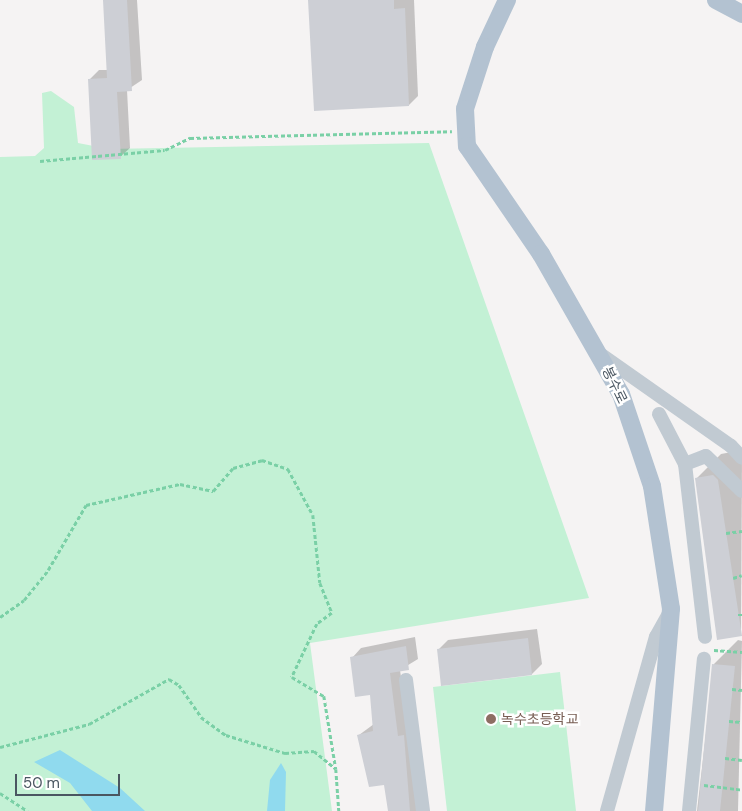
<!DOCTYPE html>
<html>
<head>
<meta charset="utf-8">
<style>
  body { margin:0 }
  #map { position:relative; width:742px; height:811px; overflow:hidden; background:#f5f3f3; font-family:"DM Sans","Noto Sans KR",sans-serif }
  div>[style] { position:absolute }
  .green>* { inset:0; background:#c3f1d5 }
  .water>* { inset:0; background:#90daee }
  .shadow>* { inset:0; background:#0003 }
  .building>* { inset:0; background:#cdcfd5 }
  .path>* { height:2.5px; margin-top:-1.25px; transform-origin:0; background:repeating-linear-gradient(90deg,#7ad0a6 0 4px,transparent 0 6.5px) }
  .minor>* { height:14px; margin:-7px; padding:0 7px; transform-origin:7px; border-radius:7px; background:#c1cad2 }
  .major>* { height:18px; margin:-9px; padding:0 9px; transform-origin:9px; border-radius:9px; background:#b3c2d1 }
  .dots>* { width:14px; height:14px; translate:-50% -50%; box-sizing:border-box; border:2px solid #fff; border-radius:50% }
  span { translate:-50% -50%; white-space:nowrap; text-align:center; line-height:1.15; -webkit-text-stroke:5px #fff; paint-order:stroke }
  .street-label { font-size:14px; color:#4a5661 }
  .education-label { font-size:14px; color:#785e54 }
  .left { translate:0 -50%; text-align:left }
  .scale { position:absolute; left:15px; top:774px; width:105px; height:22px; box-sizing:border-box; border:2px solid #4a5661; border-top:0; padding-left:6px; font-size:15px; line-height:18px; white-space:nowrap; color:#4a5661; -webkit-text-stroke:4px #fff; paint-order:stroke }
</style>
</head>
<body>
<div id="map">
  <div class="green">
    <div style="clip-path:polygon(51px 91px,74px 107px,78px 143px,109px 149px,429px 143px,589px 598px,310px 643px,332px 811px,0 811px,0 157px,35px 156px,44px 148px,42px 93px)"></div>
    <div style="clip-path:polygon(560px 672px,576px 811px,447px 811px,433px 687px)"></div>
  </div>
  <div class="water">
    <div style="clip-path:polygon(60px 750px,120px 788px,145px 811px,92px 811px,70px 783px,34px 762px)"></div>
    <div style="clip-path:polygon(281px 763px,286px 772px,285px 811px,267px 811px,270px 780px)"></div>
  </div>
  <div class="shadow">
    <div style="clip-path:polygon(104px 0,137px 0,142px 80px,127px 90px,130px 148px,120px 157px,89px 80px,99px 70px,108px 70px)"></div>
    <div style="clip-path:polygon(309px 0,414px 0,418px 96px,409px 105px)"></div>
    <div style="clip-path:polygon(737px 451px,742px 457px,741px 635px,697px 478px,721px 454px)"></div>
    <div style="clip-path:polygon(537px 629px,542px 664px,532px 674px,442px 685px,438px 650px,448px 640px)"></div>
    <div style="clip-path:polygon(415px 637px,418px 659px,400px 670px,420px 811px,389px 811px,385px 783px,359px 735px,374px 724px,371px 694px,352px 658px,361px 648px)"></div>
    <div style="clip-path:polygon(738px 640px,742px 641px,738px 811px,697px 811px,714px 664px)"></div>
  </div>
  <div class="building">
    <div style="clip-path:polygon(103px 0,127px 0,132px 91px,117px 92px,121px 159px,92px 160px,88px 79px,107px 78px)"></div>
    <div style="clip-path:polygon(308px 0,394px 0,394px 9px,405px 8px,409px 106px,314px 111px)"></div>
    <div style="clip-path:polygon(713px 475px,718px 480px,742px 636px,717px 640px,695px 478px)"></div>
    <div style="clip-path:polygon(528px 638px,532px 675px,441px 686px,437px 649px)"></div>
    <div style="clip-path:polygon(406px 646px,409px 670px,390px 673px,398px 736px,404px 735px,410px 811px,388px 811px,384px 785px,369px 787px,357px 735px,373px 731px,370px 695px,355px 697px,350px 657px)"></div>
    <div style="clip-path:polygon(712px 664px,735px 666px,720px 811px,698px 811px)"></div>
  </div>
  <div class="path">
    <div style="left:40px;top:161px;width:125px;rotate:-5deg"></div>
    <div style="left:165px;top:150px;width:28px;rotate:-26deg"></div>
    <div style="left:190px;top:138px;width:262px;rotate:-1.5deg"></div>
    <div style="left:726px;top:533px;width:16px;rotate:-7deg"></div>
    <div style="left:733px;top:578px;width:9px;rotate:-18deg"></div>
    <div style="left:738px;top:615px;width:4px"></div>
    <div style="left:0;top:617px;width:29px;rotate:-35deg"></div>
    <div style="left:24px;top:600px;width:38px;rotate:-51deg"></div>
    <div style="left:48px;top:570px;width:75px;rotate:-59.7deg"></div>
    <div style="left:86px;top:505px;width:96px;rotate:-12.6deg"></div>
    <div style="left:180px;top:484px;width:34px;rotate:12deg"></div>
    <div style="left:213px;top:491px;width:30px;rotate:-49deg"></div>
    <div style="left:233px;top:468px;width:30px;rotate:-15deg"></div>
    <div style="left:262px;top:460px;width:28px;rotate:19deg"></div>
    <div style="left:288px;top:469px;width:52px;rotate:61.5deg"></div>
    <div style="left:313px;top:515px;width:68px;rotate:84.1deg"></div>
    <div style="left:320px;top:583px;width:32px;rotate:68deg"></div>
    <div style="left:332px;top:613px;width:19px;rotate:144deg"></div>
    <div style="left:317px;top:624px;width:59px;rotate:115.3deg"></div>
    <div style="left:292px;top:677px;width:37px;rotate:31deg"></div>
    <div style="left:324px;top:696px;width:74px;rotate:80.7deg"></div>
    <div style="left:714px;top:650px;width:28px;rotate:4deg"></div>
    <div style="left:732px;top:689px;width:10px;rotate:6deg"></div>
    <div style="left:729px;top:721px;width:13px;rotate:4deg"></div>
    <div style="left:0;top:747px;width:92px;rotate:-14.5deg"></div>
    <div style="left:89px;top:724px;width:92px;rotate:-29.4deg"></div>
    <div style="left:169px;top:679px;width:12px;rotate:31deg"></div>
    <div style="left:179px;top:685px;width:39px;rotate:55deg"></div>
    <div style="left:201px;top:717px;width:31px;rotate:36deg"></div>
    <div style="left:226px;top:735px;width:62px;rotate:17deg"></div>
    <div style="left:285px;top:753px;width:29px;rotate:-4deg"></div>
    <div style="left:314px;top:751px;width:28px;rotate:39deg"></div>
    <div style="left:336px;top:769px;width:42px;rotate:85.9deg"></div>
    <div style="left:725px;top:758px;width:17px;rotate:7deg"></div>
    <div style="left:704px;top:785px;width:38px;rotate:7deg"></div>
    <div style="left:0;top:793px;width:33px;rotate:33deg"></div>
  </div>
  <div class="minor">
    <div style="left:600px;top:354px;width:160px;rotate:35.1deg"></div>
    <div style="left:731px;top:446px;width:16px;rotate:47deg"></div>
    <div style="left:659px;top:414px;width:56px;rotate:62.5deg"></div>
    <div style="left:685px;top:464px;width:22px;rotate:-21deg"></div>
    <div style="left:706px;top:456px;width:50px;rotate:44.2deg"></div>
    <div style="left:685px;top:464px;width:174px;rotate:83.4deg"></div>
    <div style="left:406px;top:680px;width:132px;rotate:82.6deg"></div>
    <div style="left:607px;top:811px;width:181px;rotate:-74.3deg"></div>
    <div style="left:656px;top:637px;width:29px;rotate:-61deg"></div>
    <div style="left:689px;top:811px;width:153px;rotate:-84.4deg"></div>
  </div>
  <div class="major">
    <div style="left:507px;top:0;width:52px;rotate:115.1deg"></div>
    <div style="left:485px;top:47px;width:65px;rotate:107.9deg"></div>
    <div style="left:465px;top:109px;width:37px;rotate:87deg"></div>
    <div style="left:467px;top:146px;width:131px;rotate:55.6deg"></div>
    <div style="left:541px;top:254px;width:161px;rotate:60.3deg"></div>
    <div style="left:621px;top:394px;width:97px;rotate:71.4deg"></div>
    <div style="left:652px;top:486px;width:124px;rotate:81.2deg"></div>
    <div style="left:671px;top:609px;width:203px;rotate:94.8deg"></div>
    <div style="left:716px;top:0;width:30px;rotate:28deg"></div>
  </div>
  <div class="dots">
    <div style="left:491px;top:719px;background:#8d6e63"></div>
  </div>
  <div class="street-label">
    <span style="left:615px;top:385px;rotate:64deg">봉수로</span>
  </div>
  <div class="education-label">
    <span class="left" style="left:501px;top:719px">녹수초등학교</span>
  </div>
  <div class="scale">50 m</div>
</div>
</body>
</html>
